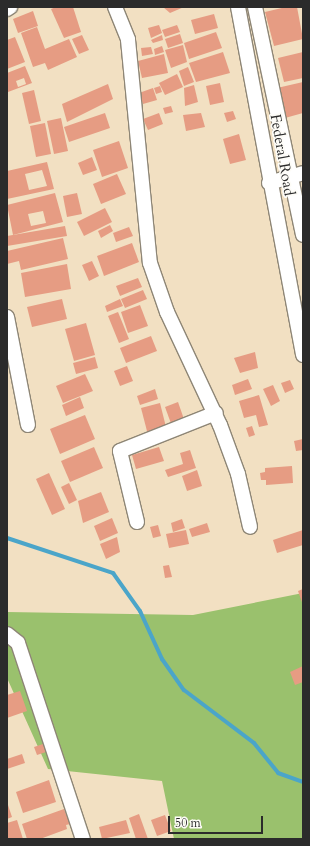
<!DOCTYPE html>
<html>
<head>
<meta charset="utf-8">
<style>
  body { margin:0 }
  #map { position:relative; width:310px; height:846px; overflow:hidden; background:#f2e0c2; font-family:Cardo,serif }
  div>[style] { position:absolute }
  .green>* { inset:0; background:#9ac16d }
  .stream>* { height:4px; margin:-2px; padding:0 2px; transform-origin:2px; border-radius:2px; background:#4ba5c9 }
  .building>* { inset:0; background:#e69c83 }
  .roads { filter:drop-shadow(1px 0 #8e8676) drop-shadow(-1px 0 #8e8676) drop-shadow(0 1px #8e8676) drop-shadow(0 -1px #8e8676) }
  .minor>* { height:14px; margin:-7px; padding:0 7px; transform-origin:7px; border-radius:7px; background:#fff }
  span { translate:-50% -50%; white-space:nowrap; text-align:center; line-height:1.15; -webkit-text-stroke:3.5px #fdfcf7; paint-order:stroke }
  .street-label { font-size:15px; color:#2b2b2b }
  .frame { position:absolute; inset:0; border:8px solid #2b2b2b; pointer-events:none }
  .scale { position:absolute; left:168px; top:816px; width:95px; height:18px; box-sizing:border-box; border:2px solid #2b2b2b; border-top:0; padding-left:5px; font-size:12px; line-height:14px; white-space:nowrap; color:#2b2b2b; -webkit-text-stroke:3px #fdfcf7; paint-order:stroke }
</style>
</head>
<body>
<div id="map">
  <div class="green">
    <div style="clip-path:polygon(303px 593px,303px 839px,174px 839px,162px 781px,48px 769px,7px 678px,7px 612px,193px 615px)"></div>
  </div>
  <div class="stream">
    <div style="left:7px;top:538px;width:112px;rotate:18.3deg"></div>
    <div style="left:113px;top:573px;width:47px;rotate:54.6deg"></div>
    <div style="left:140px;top:611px;width:53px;rotate:65.4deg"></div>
    <div style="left:162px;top:659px;width:38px;rotate:55deg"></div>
    <div style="left:184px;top:690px;width:88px;rotate:37.1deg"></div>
    <div style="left:254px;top:743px;width:38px;rotate:51deg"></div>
    <div style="left:278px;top:773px;width:27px;rotate:20deg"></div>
  </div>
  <div class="building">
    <div style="clip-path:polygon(56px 7px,73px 7px,81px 32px,64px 38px,51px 9px)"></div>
    <div style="clip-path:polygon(163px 7px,184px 7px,170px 13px)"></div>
    <div style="clip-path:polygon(286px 7px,297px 7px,303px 39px,274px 46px,265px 12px)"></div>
    <div style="clip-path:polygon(33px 11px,38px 26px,18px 33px,13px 19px)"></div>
    <div style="clip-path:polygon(214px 14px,218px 28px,195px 34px,191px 20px)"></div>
    <div style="clip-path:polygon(159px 25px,162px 33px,151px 38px,148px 28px)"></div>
    <div style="clip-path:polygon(177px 25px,180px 32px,165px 37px,162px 30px)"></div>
    <div style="clip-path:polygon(37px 27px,45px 49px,69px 39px,77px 57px,48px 70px,45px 63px,33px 67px,21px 33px)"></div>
    <div style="clip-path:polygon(216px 32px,222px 48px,189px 59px,184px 43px)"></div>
    <div style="clip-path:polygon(180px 34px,183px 43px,168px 48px,165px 39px)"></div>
    <div style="clip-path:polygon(82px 35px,89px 50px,79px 54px,72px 39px)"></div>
    <div style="clip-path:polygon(162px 35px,163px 40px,153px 43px,151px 40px)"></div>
    <div style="clip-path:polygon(15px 37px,25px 62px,7px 69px,7px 40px)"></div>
    <div style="clip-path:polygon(183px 45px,187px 62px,171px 68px,165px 50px)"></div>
    <div style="clip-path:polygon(162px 46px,164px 52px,155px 55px,154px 49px)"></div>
    <div style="clip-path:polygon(151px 47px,153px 54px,142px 56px,141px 48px)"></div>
    <div style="clip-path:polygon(223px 52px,230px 73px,196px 82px,189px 63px)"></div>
    <div style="clip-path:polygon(303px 52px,303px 78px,284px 82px,278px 58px)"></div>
    <div style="clip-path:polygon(164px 54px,168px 73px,142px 78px,138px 61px)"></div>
    <div style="clip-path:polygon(evenodd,25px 66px,32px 83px,8px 92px,7px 73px,25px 66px,24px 78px,26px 84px,18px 87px,16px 81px,24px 78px)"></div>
    <div style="clip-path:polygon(188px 67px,194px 82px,184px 86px,179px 71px)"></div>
    <div style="clip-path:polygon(177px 74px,183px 87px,165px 95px,159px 83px)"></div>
    <div style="clip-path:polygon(303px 82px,303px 113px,285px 118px,277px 88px)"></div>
    <div style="clip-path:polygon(220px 83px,224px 102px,210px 105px,206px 86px)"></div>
    <div style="clip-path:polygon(108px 84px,113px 99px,67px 122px,62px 104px)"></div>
    <div style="clip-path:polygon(194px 85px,198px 102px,185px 106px,184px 88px)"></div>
    <div style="clip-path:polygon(160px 86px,162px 92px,156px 94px,154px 88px)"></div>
    <div style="clip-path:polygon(153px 88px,157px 100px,143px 104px,139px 93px)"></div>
    <div style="clip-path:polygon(34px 90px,41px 121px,29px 124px,22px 93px)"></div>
    <div style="clip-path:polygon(171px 106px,173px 112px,165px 114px,163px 108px)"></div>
    <div style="clip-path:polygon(233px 111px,236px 119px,227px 122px,224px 113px)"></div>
    <div style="clip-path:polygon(105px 113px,110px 128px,69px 142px,64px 127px)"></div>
    <div style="clip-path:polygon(159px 113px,163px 124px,148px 130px,143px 119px)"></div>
    <div style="clip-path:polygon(201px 113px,205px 127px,186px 131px,183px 115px)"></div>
    <div style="clip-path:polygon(61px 118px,68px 151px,54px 154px,47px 121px)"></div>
    <div style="clip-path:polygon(45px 123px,51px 154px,36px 157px,30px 126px)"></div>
    <div style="clip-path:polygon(239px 134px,246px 160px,230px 164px,223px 139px)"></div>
    <div style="clip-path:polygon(119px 141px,128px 168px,102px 177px,93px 150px)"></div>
    <div style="clip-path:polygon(92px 157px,97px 170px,83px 175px,78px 163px)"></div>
    <div style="clip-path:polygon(evenodd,47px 162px,54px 189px,7px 199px,7px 171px,47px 162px,42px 170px,47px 186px,29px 190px,25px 174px,42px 170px)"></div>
    <div style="clip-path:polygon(117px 174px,126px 194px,101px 204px,93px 184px)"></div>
    <div style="clip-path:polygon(evenodd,55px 193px,63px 222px,13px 235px,7px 205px,55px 193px,43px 211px,46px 223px,31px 226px,28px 214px,43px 211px)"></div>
    <div style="clip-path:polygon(77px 193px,82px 214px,67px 217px,63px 196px)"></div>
    <div style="clip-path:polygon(105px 208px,112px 222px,84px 236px,77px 222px)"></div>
    <div style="clip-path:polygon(110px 225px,113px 231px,101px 238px,98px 231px)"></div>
    <div style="clip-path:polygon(65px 226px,67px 236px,7px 246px,7px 236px)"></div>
    <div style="clip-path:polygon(129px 227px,133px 236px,116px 242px,113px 233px)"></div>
    <div style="clip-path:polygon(63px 238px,68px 259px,21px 270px,19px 261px,7px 264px,7px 251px)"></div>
    <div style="clip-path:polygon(132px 243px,139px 262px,104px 276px,97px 256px)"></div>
    <div style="clip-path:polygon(92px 261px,99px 276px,89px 281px,82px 265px)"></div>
    <div style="clip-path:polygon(67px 264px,71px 289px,25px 297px,21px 273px)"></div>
    <div style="clip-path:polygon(138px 278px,142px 287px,120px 296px,116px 286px)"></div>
    <div style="clip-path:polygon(143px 290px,147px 299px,125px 308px,121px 299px)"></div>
    <div style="clip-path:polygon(62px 299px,67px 319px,32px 327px,27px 307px)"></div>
    <div style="clip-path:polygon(120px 299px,123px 306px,107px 312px,105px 306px)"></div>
    <div style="clip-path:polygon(140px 305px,148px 326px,128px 333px,121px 312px)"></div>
    <div style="clip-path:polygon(118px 312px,129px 339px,119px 343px,108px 316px)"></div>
    <div style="clip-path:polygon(86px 323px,95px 355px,74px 361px,65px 329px)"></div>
    <div style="clip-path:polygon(151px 336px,157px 351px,126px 363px,120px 348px)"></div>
    <div style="clip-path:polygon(255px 352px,258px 368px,240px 373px,234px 358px)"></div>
    <div style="clip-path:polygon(95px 357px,98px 368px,76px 374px,73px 363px)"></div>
    <div style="clip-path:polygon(127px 366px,133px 381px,120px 386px,114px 371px)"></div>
    <div style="clip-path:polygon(85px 374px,93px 391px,63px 403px,56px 386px)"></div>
    <div style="clip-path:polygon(248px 379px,252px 389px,235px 395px,232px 385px)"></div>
    <div style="clip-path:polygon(290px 380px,294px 389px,285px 393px,281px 383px)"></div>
    <div style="clip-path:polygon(273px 385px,280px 401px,271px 406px,263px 389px)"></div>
    <div style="clip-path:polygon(155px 389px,158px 399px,140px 405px,137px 396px)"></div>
    <div style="clip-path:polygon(259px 395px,268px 425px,259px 427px,256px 415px,244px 418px,239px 401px)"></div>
    <div style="clip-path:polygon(80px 397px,84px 408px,66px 416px,62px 405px)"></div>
    <div style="clip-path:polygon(178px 402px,186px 425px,173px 429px,165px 407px)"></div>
    <div style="clip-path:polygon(160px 403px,167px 431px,148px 435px,141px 408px)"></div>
    <div style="clip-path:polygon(85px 415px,95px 439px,60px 454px,50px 429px)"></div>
    <div style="clip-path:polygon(252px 426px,255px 435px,249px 437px,246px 428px)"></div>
    <div style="clip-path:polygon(303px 439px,303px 450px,296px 451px,294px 441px)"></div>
    <div style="clip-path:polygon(94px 447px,103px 468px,70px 482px,61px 461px)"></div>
    <div style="clip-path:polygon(159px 447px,164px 461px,136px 469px,132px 455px)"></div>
    <div style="clip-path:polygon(190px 450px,196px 468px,168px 477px,165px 470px,183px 464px,180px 453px)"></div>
    <div style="clip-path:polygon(292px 466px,293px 483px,266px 485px,266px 480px,261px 480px,260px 473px,265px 472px,265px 468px)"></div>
    <div style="clip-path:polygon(197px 470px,202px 486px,187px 491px,182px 476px)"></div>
    <div style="clip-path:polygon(49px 473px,65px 509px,52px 515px,36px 479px)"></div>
    <div style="clip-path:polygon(69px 483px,77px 500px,69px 504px,61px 487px)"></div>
    <div style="clip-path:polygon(101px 492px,109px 512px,83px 523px,78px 501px)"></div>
    <div style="clip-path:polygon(112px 518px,118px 533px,100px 541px,94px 526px)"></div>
    <div style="clip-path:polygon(182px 519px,185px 528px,173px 532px,171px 523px)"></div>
    <div style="clip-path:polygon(207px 523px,210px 532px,192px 537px,189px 529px)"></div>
    <div style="clip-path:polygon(158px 525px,161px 536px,153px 538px,150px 527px)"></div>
    <div style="clip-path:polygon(186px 530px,189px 544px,169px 548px,166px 534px)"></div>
    <div style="clip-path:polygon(303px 530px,303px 545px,277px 553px,273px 540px)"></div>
    <div style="clip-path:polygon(117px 537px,120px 552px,106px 559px,100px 544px)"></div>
    <div style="clip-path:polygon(169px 565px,172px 577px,165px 578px,163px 566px)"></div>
    <div style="clip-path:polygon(303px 589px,303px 605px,298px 591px)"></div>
    <div style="clip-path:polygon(303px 666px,303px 682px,295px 685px,290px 672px)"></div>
    <div style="clip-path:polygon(20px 691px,27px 711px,7px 718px,7px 695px)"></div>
    <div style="clip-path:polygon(49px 742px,52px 750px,37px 755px,34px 747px)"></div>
    <div style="clip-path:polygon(22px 754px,25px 763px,7px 769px,7px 759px)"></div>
    <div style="clip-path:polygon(49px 780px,56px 802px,23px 813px,16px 792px)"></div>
    <div style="clip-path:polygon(7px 802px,12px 817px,7px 819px)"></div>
    <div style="clip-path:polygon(64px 809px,70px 824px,66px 825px,67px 829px,40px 839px,27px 839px,22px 824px)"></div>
    <div style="clip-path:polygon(139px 814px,148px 839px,136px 839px,129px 818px)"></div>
    <div style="clip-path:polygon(165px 815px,171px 831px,157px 836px,151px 820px)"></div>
    <div style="clip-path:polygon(17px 820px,23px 839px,7px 839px,7px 823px)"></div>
    <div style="clip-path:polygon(126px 820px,130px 833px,102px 839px,99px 827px)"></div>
  </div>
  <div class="roads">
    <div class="minor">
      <div style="left:115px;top:7px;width:35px;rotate:68deg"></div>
      <div style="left:128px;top:40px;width:224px;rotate:84.4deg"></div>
      <div style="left:150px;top:263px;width:52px;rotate:70.9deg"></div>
      <div style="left:167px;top:312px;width:125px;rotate:64.9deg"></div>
      <div style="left:220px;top:425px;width:52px;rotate:69.8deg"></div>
      <div style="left:238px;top:474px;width:54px;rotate:77.2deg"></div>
      <div style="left:238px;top:7px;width:354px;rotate:79.4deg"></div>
      <div style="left:255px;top:7px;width:233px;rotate:78.1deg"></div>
      <div style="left:7px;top:9px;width:4px;rotate:-34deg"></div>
      <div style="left:269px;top:183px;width:35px;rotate:-16deg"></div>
      <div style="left:7px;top:317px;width:110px;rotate:79deg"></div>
      <div style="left:137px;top:522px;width:73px;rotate:-103.5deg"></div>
      <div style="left:120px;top:451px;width:103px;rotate:-21.6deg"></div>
      <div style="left:7px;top:634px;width:14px;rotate:39deg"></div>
      <div style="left:18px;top:643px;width:206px;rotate:71.7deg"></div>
    </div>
  </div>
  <div class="street-label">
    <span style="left:282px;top:155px;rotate:80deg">Federal Road</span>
  </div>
  <div class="frame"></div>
  <div class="scale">50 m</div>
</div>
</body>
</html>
